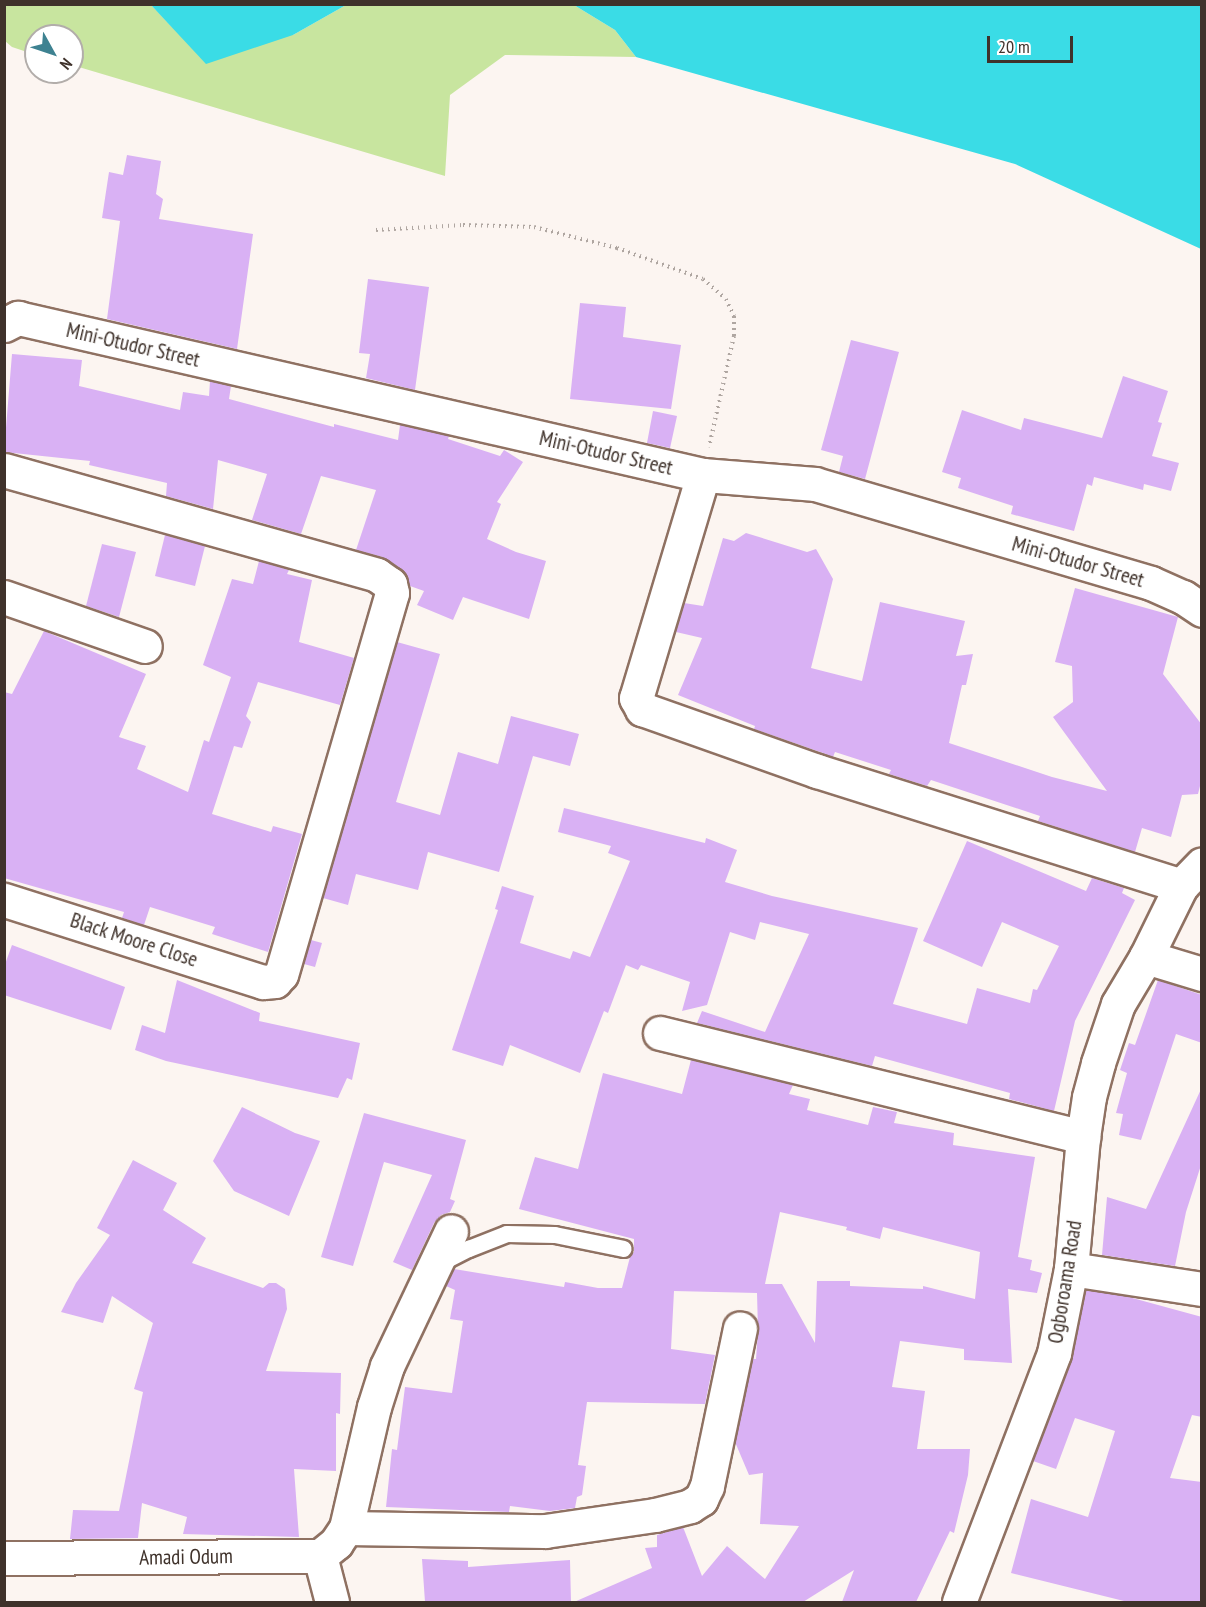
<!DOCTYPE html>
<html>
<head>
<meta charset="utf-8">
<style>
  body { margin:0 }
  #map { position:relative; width:1206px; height:1607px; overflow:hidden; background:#fcf5f1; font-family:"PT Sans Narrow",sans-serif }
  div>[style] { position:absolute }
  .green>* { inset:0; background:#c8e59f }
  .water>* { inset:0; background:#3adce6 }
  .building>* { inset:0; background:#d9b1f4 }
  .path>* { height:4px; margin-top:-2px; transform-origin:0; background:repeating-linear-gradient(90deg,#afa6a1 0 1.5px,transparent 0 6px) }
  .roads { filter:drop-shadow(2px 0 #8f7162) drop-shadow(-2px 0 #8f7162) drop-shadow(0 2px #8f7162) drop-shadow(0 -2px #8f7162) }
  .service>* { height:16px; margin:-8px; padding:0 8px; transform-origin:8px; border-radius:8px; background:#fff }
  .minor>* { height:33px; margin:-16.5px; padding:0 16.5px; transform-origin:16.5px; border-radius:16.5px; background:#fff }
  span { translate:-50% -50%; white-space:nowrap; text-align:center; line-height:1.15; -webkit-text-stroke:6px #fff; paint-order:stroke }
  .street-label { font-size:21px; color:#3f322b }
  .frame { position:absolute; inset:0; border:6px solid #3f322b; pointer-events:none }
  .north { position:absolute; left:24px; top:24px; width:60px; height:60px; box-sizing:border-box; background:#fff; border:2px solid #b2adaa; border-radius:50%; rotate:130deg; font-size:16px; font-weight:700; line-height:24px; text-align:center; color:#3f322b }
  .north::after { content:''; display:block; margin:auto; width:21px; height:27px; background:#3e8291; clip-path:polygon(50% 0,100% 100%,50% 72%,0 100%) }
  .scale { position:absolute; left:987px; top:36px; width:86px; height:27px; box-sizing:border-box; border:3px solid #3f322b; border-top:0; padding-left:8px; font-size:18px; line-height:21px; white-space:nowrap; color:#3f322b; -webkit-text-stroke:4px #fff; paint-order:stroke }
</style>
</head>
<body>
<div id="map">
  <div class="green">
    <div style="clip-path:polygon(4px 5px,151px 5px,172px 27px,293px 35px,346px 5px,574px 5px,615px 30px,636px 57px,505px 55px,450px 95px,445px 176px,72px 65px,72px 36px,36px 36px,36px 55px,12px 47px,5px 41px)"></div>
  </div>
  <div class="water">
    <div style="clip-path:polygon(151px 5px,346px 5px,293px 35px,206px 64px)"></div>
    <div style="clip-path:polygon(574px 5px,1201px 5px,1201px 249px,1015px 164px,636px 57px,615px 30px)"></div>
  </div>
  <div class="building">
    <div style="clip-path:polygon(127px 155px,161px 161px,156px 194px,163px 199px,159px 219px,253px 234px,237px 349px,107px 319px,120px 221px,102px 218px,109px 172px,123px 175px)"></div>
    <div style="clip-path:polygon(368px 279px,429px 287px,415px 390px,366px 378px,370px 354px,359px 353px)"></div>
    <div style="clip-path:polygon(580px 303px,626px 307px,623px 337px,681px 345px,671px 409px,570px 399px)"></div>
    <div style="clip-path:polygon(851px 340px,899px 352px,865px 479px,839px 472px,843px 456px,821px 450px)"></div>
    <div style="clip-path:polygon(12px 354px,82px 360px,79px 386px,180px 410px,183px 392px,209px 396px,210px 381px,231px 386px,229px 399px,334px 427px,334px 424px,398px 440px,400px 425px,449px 436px,448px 439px,500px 456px,504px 450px,523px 462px,497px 502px,501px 504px,487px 539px,516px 552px,546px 561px,529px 619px,463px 597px,453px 620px,417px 605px,424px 591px,410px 586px,401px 569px,382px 557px,356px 550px,376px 490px,321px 476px,301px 534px,252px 520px,267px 474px,218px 460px,213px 509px,166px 496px,167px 483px,89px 465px,90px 461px,4px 452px)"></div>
    <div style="clip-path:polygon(1123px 376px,1168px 391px,1158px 422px,1162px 423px,1152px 456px,1179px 463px,1171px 491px,1144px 484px,1143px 490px,1094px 477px,1092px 486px,1087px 484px,1074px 531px,1011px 514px,1013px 506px,958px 488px,961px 478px,942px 472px,962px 410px,1021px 430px,1024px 418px,1102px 438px)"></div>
    <div style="clip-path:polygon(653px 411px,677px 416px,670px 448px,647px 443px)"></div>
    <div style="clip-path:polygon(746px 533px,807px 552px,816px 549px,833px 579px,811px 668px,862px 681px,880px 602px,965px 621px,956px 656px,973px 654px,966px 685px,962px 685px,949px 743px,1052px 777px,1107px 791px,1053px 717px,1073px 702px,1072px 666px,1055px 662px,1075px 588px,1178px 617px,1163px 674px,1202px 725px,1202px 778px,1198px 794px,1182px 795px,1171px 837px,1142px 828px,1135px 852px,1038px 821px,1040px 816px,931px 780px,927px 786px,889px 774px,891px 770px,835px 752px,833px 757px,823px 753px,754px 729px,755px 726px,678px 695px,702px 638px,676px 632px,684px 603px,703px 606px,723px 538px,734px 541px)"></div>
    <div style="clip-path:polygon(165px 535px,205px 546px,195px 586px,155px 576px)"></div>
    <div style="clip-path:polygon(102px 544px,136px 552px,119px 617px,86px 606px)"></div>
    <div style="clip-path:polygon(259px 561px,289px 570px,287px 574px,312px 580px,299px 642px,354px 658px,340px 705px,258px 682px,246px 716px,251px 722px,242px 748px,234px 746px,212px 814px,271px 832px,273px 826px,302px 834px,268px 952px,212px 934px,215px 927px,150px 907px,144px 925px,122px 918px,124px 912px,4px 878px,4px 692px,12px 694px,44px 631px,146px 674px,119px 737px,146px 746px,137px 769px,188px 792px,204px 740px,209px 742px,231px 677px,203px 665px,232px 579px,253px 584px)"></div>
    <div style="clip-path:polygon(397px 642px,440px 654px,396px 802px,440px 815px,458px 752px,498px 764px,511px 716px,579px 734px,570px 766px,533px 756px,499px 872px,428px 852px,418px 890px,356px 874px,348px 905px,323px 898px)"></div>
    <div style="clip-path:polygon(564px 808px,705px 843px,706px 838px,737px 850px,725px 882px,772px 896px,918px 928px,893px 1004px,967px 1024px,977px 988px,1030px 1003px,1033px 989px,1037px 990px,1059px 946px,1002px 922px,982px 967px,923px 941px,967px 841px,1086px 891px,1092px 878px,1124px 888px,1122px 893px,1135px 900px,1075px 1021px,1054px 1111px,1009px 1099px,1010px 1093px,875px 1056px,872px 1066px,697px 1023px,702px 1011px,765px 1032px,809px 934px,760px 922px,755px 940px,730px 932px,707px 1005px,682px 1011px,690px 982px,641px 965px,638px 970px,626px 965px,608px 1013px,604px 1011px,580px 1073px,510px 1045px,503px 1066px,452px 1050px,498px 910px,495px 909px,502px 886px,534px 896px,520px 943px,570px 959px,573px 951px,590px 957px,630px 861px,608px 853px,611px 846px,558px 832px)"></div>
    <div style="clip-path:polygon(311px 940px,322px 943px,315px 967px,304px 964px)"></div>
    <div style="clip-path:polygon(12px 945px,125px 987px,111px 1030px,4px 995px,4px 967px)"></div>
    <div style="clip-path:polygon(177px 980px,260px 1013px,259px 1021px,360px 1043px,352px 1080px,347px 1078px,338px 1098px,166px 1061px,135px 1050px,142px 1025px,165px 1033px)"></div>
    <div style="clip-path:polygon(1158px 980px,1202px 995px,1202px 1043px,1176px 1034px,1141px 1140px,1119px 1135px,1123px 1114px,1116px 1113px,1127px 1073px,1120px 1070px,1129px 1043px,1135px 1045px)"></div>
    <div style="clip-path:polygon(evenodd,691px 1060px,793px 1085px,789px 1094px,810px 1099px,807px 1110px,868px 1125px,873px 1107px,897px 1112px,894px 1123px,954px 1133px,953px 1145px,1035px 1157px,1018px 1257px,1032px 1260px,1030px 1270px,1042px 1273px,1037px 1293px,1008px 1289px,1012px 1363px,964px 1360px,964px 1349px,900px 1341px,892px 1387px,925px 1391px,917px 1449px,970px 1449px,968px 1475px,954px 1533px,950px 1531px,916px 1602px,842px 1602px,854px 1570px,803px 1602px,574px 1602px,652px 1568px,645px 1548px,657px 1547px,657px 1535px,683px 1527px,702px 1576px,727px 1546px,765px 1579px,799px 1526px,760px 1524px,763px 1473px,749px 1475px,735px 1442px,753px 1359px,756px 1359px,758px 1331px,757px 1293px,674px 1291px,671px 1349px,715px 1355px,705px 1404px,587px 1402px,578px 1465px,586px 1466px,582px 1495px,577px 1497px,575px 1508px,550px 1511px,510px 1506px,509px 1512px,386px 1507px,392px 1449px,397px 1450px,405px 1387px,452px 1393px,463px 1321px,450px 1319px,455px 1290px,446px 1286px,454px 1269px,564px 1287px,565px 1282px,598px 1288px,622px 1288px,630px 1257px,634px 1252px,634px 1239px,519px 1209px,535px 1157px,578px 1169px,603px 1073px,682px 1094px,691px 1060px,780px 1212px,847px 1227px,846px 1230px,880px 1239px,883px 1227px,980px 1252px,975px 1299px,923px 1286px,923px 1289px,850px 1286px,850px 1281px,817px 1281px,815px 1343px,782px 1284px,765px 1284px,780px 1212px)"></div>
    <div style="clip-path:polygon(1202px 1087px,1202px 1162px,1186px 1212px,1175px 1266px,1102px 1255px,1107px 1197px,1146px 1209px)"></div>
    <div style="clip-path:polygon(242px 1107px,295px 1133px,320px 1141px,289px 1216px,234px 1191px,213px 1161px)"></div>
    <div style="clip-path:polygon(364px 1113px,466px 1140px,450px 1199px,455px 1201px,450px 1212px,441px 1215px,434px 1223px,412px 1270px,393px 1262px,432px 1175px,384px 1162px,353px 1266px,321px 1257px)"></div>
    <div style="clip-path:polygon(133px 1160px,177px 1183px,163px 1210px,206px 1238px,192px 1263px,263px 1288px,269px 1283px,276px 1283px,285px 1289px,287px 1309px,266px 1371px,341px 1373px,340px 1414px,336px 1413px,336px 1471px,294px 1469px,299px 1537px,183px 1534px,187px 1517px,142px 1503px,138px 1538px,70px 1539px,73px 1510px,119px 1511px,143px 1392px,134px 1389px,153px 1323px,112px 1296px,103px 1323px,61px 1312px,76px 1283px,110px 1235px,97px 1228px)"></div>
    <div style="clip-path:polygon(1086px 1290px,1125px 1296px,1202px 1317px,1202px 1417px,1192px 1415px,1170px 1478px,1202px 1482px,1202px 1602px,1128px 1602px,1011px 1573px,1031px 1499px,1088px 1517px,1115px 1431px,1075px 1418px,1056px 1469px,1033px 1461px,1072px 1360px)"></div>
    <div style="clip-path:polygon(422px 1559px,468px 1561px,468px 1567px,570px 1560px,571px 1602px,425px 1602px)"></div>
  </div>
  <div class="path">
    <div style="left:376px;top:230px;width:87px;rotate:-3.3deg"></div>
    <div style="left:463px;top:225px;width:71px;rotate:1.6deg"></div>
    <div style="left:534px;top:227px;width:86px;rotate:14.2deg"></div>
    <div style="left:617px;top:248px;width:91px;rotate:19.8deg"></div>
    <div style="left:703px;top:279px;width:30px;rotate:41deg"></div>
    <div style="left:726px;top:299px;width:19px;rotate:65deg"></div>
    <div style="left:734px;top:316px;width:20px;rotate:90deg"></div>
    <div style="left:734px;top:336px;width:114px;rotate:102.7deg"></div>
  </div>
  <div class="roads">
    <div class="service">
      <div style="left:439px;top:1264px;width:34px;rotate:-27deg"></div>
      <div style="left:469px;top:1249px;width:41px;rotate:-21.5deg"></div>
      <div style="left:507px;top:1234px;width:48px;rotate:1.2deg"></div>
      <div style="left:555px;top:1235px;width:70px;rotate:11.5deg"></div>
    </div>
    <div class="minor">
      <div style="left:4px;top:325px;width:16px;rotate:-27deg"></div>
      <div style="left:18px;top:318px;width:703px;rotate:12.91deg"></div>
      <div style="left:703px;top:475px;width:112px;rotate:4.6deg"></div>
      <div style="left:815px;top:484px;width:350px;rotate:16.4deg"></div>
      <div style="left:1151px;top:583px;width:35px;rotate:24deg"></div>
      <div style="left:1183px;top:597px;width:23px;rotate:34deg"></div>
      <div style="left:4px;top:470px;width:387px;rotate:15.7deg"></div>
      <div style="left:377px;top:575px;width:16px;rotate:35deg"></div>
      <div style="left:390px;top:584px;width:9px;rotate:77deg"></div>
      <div style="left:392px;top:593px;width:397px;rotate:106.2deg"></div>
      <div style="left:281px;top:974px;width:9px;rotate:131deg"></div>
      <div style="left:275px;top:981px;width:12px;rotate:175deg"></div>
      <div style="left:263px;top:982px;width:272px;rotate:-162.4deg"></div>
      <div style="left:703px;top:475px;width:233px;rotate:106.7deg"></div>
      <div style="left:636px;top:698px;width:13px;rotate:61deg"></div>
      <div style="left:642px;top:709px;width:186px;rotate:19.5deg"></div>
      <div style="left:817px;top:771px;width:382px;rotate:17.5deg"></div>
      <div style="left:4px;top:597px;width:149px;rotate:19.2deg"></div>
      <div style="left:1146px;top:957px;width:59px;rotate:16.9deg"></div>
      <div style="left:660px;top:1033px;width:436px;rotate:13.8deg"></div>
      <div style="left:1071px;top:1269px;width:133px;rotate:8.7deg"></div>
      <div style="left:346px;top:1528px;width:199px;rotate:0.9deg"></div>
      <div style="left:545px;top:1531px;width:111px;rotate:-8.3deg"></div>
      <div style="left:655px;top:1515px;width:36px;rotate:-14deg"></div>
      <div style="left:690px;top:1506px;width:13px;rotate:-32deg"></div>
      <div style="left:701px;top:1499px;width:14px;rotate:-65deg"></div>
      <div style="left:707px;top:1486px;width:161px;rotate:-78.2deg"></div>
      <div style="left:320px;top:1556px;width:21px;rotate:-39deg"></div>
      <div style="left:336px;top:1543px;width:18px;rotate:-56deg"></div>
      <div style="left:346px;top:1528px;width:124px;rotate:-77deg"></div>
      <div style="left:374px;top:1407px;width:43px;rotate:-72.4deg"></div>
      <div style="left:387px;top:1366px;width:149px;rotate:-64.6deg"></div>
      <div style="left:320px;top:1556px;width:48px;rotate:75.4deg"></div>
      <div style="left:4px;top:1558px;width:316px;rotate:-0.4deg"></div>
      <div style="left:959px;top:1602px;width:267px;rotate:-69.1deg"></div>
      <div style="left:1054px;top:1353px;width:86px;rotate:-78.6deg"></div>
      <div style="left:1071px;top:1269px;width:133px;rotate:-84.8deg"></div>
      <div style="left:1083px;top:1137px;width:40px;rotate:-81.5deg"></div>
      <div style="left:1089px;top:1097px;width:35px;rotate:-75deg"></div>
      <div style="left:1098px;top:1063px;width:62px;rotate:-71.3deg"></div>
      <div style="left:1118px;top:1004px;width:55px;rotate:-59.2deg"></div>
      <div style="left:1146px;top:957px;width:79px;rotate:-63.8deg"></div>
      <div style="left:1181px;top:886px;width:30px;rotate:-46deg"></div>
    </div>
  </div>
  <div class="street-label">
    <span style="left:133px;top:345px;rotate:13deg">Mini-Otudor Street</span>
    <span style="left:606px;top:453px;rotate:13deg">Mini-Otudor Street</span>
    <span style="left:1078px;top:562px;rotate:16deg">Mini-Otudor Street</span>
    <span style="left:134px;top:940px;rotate:18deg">Black Moore Close</span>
    <span style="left:1065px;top:1282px;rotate:-81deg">Ogboroama Road</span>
    <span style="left:186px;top:1557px;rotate:-1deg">Amadi Odum</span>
  </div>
  <div class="frame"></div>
  <div class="north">N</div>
  <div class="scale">20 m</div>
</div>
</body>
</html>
